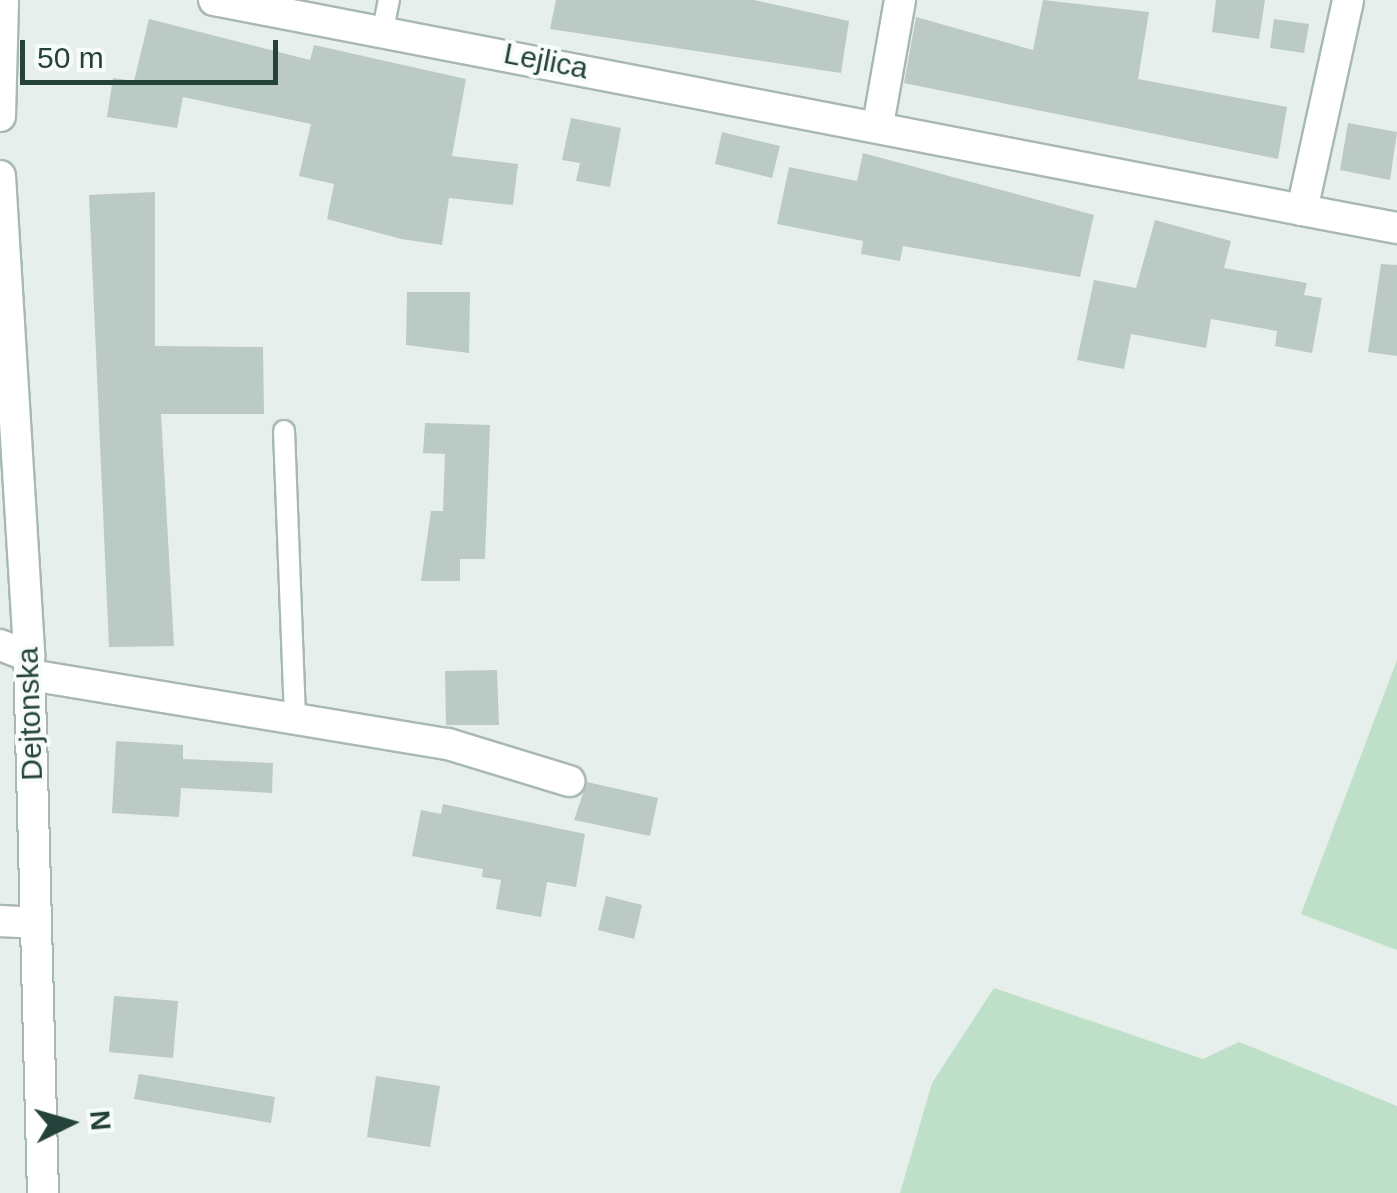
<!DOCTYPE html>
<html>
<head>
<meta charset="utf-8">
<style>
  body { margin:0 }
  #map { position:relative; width:1397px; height:1193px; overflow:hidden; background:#e6efeb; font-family:Helvetica,sans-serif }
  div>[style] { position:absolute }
  .green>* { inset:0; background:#bfe0c8 }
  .building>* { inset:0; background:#bbcac4 }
  .roads { filter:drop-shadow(2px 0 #a8b8b2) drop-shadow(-2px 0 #a8b8b2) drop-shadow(0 2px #a8b8b2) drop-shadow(0 -2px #a8b8b2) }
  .lane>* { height:20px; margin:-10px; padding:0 10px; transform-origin:10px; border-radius:10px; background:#fff }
  .street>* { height:30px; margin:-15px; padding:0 15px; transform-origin:15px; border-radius:15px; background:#fff }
  .secondary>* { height:30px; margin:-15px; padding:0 15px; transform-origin:15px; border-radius:15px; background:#fff }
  span { translate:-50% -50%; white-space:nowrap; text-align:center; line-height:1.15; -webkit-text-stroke:8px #f7fbf9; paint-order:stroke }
  .street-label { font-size:30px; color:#24423a }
  .north { position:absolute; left:20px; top:1073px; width:100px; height:100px; -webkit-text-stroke:8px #f7fbf9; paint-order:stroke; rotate:85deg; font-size:28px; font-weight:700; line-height:40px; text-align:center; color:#24423a }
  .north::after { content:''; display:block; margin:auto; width:35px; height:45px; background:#24423a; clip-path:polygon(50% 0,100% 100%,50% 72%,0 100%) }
  .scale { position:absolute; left:20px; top:40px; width:258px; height:45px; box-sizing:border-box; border:5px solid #24423a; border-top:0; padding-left:12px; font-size:30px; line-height:35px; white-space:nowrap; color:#24423a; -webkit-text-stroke:8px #f7fbf9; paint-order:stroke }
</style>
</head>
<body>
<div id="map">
  <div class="green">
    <div style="clip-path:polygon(1397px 660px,1397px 950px,1301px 914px)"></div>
    <div style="clip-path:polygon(994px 988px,1203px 1059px,1239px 1042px,1397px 1106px,1397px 1193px,900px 1193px,932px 1083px)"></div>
  </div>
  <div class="building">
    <div style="clip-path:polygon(556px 0,754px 0,849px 21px,841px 73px,550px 29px)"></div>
    <div style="clip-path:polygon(1043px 0,1149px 12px,1138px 79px,1287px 107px,1278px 159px,904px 83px,916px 17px,1033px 50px)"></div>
    <div style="clip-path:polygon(1216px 0,1265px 0,1259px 39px,1212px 32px)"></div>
    <div style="clip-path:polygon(149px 19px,310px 60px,314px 45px,466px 79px,452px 156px,518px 164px,513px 205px,449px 198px,442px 245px,401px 239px,327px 219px,334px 184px,299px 176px,311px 124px,183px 97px,177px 128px,107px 117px,113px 78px,134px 81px)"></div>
    <div style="clip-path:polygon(1274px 19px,1309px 24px,1304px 53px,1270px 48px)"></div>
    <div style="clip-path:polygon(571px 118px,621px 128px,610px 187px,576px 181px,580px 163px,562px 160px)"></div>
    <div style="clip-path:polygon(1348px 123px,1397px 132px,1390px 180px,1340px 170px)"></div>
    <div style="clip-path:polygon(722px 132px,780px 146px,772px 178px,715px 164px)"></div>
    <div style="clip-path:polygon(863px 153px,1094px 215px,1080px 277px,903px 246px,900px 261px,861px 254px,863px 241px,777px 224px,789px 167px,857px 181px)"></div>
    <div style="clip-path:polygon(155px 192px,155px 346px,263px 347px,264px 414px,161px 414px,174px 646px,109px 647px,89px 195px)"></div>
    <div style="clip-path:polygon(1155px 220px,1231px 241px,1224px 268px,1307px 283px,1304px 295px,1322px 298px,1312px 353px,1275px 346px,1277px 331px,1211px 319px,1206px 348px,1131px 334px,1124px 369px,1077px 360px,1094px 280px,1136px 288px)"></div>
    <div style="clip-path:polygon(1381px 264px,1397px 265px,1397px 356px,1368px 352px)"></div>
    <div style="clip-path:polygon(407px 292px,470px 292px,469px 353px,406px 345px)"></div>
    <div style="clip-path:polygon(425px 423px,490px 425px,485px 559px,460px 559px,460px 581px,421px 581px,431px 511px,443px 511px,445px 454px,423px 453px)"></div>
    <div style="clip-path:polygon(497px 670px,499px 725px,446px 725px,445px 671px)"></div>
    <div style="clip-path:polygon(116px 741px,183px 745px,183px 759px,273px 763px,272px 793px,181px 788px,179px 817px,112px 813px)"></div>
    <div style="clip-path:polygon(587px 782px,658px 798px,650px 836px,574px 820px)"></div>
    <div style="clip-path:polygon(443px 804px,585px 834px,576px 887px,547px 882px,541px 917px,496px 909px,501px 880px,482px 877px,483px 869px,412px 856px,421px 810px,441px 814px)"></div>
    <div style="clip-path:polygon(606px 896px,642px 905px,634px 939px,598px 930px)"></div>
    <div style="clip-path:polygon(114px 996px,178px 1001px,173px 1058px,109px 1052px)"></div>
    <div style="clip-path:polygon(139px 1074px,275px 1097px,271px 1123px,134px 1099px)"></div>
    <div style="clip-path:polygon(376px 1076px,440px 1086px,430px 1147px,367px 1137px)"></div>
  </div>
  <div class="roads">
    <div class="lane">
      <div style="left:383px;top:30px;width:31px;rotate:-79deg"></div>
      <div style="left:284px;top:431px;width:288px;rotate:87.8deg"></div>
    </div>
    <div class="street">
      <div style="left:214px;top:0;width:1108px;rotate:10.92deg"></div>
      <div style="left:1302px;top:210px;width:215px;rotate:-77.6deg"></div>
      <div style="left:878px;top:125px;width:127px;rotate:-80deg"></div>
      <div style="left:1302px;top:210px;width:97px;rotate:10.7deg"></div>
      <div style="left:0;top:645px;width:31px;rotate:21deg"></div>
      <div style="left:30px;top:675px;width:424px;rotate:9.4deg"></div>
      <div style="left:448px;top:744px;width:127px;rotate:17deg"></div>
      <div style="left:0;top:921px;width:35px;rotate:3deg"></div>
    </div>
    <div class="secondary">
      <div style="left:0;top:116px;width:116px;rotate:-88.5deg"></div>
      <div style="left:0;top:176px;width:481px;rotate:86.5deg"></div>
      <div style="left:29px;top:656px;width:537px;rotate:88.51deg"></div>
    </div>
  </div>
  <div class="street-label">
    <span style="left:546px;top:61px;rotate:11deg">Lejlica</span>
    <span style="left:30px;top:714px;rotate:-92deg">Dejtonska</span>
  </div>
  <div class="north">N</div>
  <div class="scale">50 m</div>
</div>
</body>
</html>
